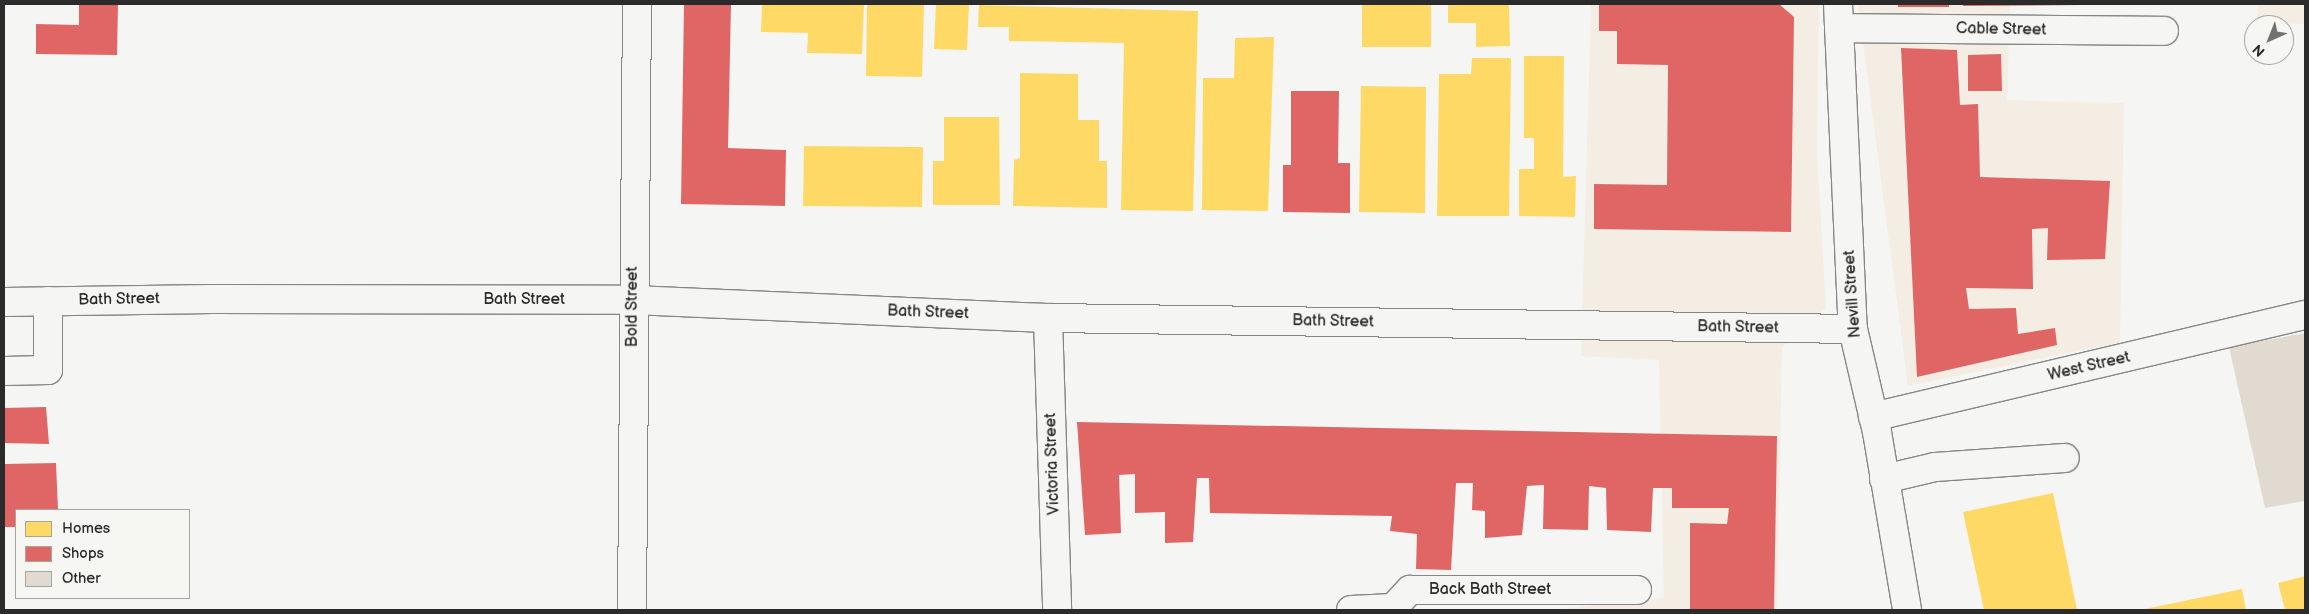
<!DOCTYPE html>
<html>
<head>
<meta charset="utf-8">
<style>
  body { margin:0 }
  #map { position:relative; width:2309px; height:614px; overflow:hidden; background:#f5f5f3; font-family:"Balsamiq Sans",sans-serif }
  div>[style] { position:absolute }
  .built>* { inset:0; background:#f4ede4 }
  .homes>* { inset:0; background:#ffd966 }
  .shops>* { inset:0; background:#e06666 }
  .building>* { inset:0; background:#e1dad1 }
  .roads { filter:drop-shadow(1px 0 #868685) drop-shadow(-1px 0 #868685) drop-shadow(0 1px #868685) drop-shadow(0 -1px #868685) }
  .minor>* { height:28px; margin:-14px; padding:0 14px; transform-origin:14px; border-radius:14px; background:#f5f5f3 }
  span { translate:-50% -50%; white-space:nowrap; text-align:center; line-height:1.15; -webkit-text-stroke:5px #f6f6f2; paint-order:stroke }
  .street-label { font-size:16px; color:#2b2b2b }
  .frame { position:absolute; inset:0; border:5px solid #2b2b2b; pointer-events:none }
  .legend { position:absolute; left:15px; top:509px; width:175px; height:90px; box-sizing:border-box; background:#f6f6f2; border:1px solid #a5a5a2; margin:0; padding:6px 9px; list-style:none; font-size:15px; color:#2b2b2b }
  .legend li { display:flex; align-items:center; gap:10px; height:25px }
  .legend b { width:25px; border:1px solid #a5a5a2 }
  .north { position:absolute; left:2244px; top:15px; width:50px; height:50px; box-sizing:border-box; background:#f6f6f2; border:1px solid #a5a5a2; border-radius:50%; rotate:224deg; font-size:14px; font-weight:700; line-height:20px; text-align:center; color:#2b2b2b }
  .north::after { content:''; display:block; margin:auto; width:18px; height:22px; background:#727271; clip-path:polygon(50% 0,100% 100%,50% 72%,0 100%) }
</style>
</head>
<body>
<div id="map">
  <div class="built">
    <div style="clip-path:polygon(1591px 4px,1819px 4px,1817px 154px,1826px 308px,1782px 347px,1777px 610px,1551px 610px,1664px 598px,1659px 360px,1581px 356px)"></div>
    <div style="clip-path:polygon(1858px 4px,2010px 4px,2007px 100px,2124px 103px,2120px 342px,1908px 386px)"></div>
    <div style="clip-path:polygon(2258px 4px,2305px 4px,2305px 24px,2257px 23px)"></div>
  </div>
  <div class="homes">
    <div style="clip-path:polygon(762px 4px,864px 4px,862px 54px,807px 53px,808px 33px,761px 32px)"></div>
    <div style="clip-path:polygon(867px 4px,924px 4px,922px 77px,866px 76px)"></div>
    <div style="clip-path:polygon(936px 4px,969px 4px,967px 50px,934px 49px)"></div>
    <div style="clip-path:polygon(1362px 4px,1431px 4px,1431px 47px,1362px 47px)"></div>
    <div style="clip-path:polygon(1448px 4px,1509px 4px,1510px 46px,1476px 47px,1476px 23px,1448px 23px)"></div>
    <div style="clip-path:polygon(979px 5px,1198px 11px,1193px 211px,1121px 210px,1124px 43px,1009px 41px,1009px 27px,978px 27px)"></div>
    <div style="clip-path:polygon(1274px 37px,1268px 211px,1202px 210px,1203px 78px,1234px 78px,1235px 38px)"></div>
    <div style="clip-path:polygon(1524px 56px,1564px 56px,1563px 177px,1576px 176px,1575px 217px,1519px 216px,1519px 169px,1534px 169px,1534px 138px,1524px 138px)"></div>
    <div style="clip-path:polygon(1472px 58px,1511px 58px,1509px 216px,1437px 216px,1439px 74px,1471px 74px)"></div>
    <div style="clip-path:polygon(1020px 73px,1078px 74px,1078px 120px,1099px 120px,1099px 161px,1107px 161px,1107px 208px,1013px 206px,1014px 160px,1020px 158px)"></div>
    <div style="clip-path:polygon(1361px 86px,1426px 87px,1425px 213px,1359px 212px)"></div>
    <div style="clip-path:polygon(944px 117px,999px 117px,1000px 205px,933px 205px,933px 161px,944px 161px)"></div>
    <div style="clip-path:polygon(804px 146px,923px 147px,922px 207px,803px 206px)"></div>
    <div style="clip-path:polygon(2053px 493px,2077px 610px,1984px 610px,1963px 512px)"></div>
    <div style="clip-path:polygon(2305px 576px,2305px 610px,2285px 610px,2278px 583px)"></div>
    <div style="clip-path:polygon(2242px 589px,2246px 610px,2145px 610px,2145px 609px)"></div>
  </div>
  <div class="shops">
    <div style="clip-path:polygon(79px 4px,118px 4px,117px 55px,36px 54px,36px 24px,79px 25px)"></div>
    <div style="clip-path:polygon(684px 4px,731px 4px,728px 148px,786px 150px,785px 206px,681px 204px)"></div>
    <div style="clip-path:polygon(1599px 4px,1779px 4px,1794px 17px,1791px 232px,1594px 229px,1594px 184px,1667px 185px,1668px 65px,1617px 64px,1617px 31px,1599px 31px)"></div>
    <div style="clip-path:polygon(1898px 4px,1949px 4px,1949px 7px,1898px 7px)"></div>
    <div style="clip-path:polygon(1963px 4px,2084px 4px,2084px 5px,1963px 6px)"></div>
    <div style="clip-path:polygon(1901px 48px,1957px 50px,1960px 105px,1978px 104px,1980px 177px,2110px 181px,2105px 259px,2047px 260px,2048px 228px,2032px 229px,2033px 289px,1966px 288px,1969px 309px,2016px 308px,2018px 334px,2055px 328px,2057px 345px,1917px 377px)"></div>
    <div style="clip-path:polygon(2001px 54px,2002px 91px,1968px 91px,1968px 55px)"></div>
    <div style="clip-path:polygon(1291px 91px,1339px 91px,1338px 163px,1350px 163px,1350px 213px,1283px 212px,1283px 165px,1291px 165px)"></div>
    <div style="clip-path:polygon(46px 407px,49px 444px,4px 443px,4px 408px)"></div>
    <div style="clip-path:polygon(1077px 422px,1777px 436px,1774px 610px,1690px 610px,1690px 523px,1727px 524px,1729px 508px,1672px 508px,1672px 488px,1653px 488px,1651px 532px,1607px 530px,1606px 488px,1589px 486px,1588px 530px,1543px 529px,1544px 485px,1527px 486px,1522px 535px,1485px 538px,1485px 511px,1472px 510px,1473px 483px,1456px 483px,1451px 570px,1416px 569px,1417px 534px,1390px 531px,1392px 516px,1210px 513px,1209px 478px,1197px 478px,1193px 542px,1165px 543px,1165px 512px,1135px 513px,1135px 474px,1119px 475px,1121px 533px,1085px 535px)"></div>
    <div style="clip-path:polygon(56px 463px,58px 510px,16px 510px,16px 527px,4px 527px,4px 464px)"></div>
  </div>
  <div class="building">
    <div style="clip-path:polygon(2305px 333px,2305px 501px,2265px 508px,2229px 347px)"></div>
  </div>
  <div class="roads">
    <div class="minor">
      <div style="left:1838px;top:4px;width:325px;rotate:87.4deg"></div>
      <div style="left:1853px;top:329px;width:106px;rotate:76.9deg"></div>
      <div style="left:1877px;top:432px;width:181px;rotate:80.4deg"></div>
      <div style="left:1839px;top:28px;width:325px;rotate:0.5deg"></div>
      <div style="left:4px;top:302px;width:208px;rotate:-0.8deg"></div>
      <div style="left:212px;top:299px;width:421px;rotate:0.1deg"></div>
      <div style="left:633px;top:300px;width:415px;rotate:2.5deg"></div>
      <div style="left:1048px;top:318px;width:805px;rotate:0.78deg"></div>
      <div style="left:1048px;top:318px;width:292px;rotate:88.2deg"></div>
      <div style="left:4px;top:371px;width:44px;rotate:-1.3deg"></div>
      <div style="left:48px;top:370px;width:69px;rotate:-90deg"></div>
      <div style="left:1873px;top:417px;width:444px;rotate:-13.3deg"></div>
      <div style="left:1884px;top:479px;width:52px;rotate:-13.2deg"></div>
      <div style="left:1935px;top:467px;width:130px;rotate:-4deg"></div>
      <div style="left:632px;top:610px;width:606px;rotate:-89.53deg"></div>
      <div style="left:1351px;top:610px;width:42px;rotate:-2.7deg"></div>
      <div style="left:1393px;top:608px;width:25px;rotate:-47deg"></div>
      <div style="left:1410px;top:590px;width:227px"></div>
    </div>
  </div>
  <div class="street-label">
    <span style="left:2001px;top:30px;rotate:1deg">Cable Street</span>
    <span style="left:1853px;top:294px;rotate:-94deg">Nevill Street</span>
    <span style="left:119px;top:300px;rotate:-1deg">Bath Street</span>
    <span style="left:524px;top:300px">Bath Street</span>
    <span style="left:633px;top:307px;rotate:-90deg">Bold Street</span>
    <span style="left:928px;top:313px;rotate:2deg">Bath Street</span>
    <span style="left:1333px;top:322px;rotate:1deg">Bath Street</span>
    <span style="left:1738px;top:328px;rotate:1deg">Bath Street</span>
    <span style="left:2089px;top:367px;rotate:-13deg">West Street</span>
    <span style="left:1053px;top:464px;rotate:-92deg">Victoria Street</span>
    <span style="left:1490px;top:590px">Back Bath Street</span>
  </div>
  <div class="frame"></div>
  <ul class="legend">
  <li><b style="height:14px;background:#ffd966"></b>Homes</li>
  <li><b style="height:14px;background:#e06666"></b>Shops</li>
  <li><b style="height:14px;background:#e1dad1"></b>Other</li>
  </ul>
  <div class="north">N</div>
</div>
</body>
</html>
